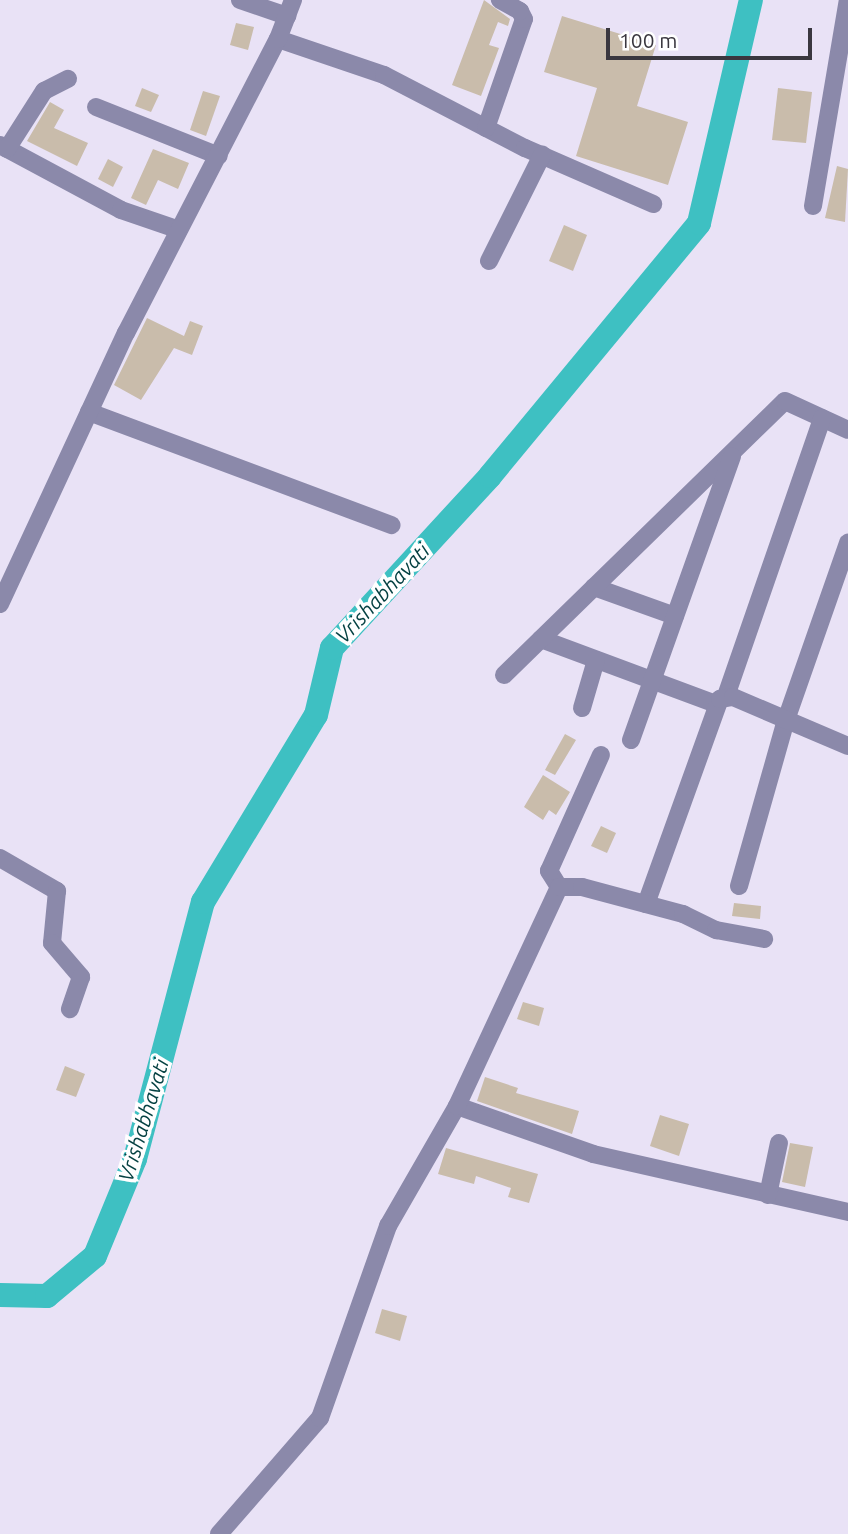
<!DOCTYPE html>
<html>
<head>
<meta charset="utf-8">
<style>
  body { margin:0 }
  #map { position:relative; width:848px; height:1534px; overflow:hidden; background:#e9e2f6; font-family:Ubuntu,sans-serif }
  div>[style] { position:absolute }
  .river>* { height:24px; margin:-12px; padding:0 12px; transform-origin:12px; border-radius:12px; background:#3ec0c2 }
  .building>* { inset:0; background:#c9bcab }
  .minor>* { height:18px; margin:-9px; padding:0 9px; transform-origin:9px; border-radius:9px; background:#8b89aa }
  span { translate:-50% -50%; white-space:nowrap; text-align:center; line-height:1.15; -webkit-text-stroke:7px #fff; paint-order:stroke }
  .water-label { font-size:21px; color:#064243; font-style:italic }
  .scale { position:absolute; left:606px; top:28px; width:206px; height:32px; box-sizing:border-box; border:4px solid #3a373f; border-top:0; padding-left:9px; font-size:21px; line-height:24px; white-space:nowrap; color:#3a373f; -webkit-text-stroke:5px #fff; paint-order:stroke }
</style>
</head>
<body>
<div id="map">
  <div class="river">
    <div style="left:0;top:1295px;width:47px;rotate:1.2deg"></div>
    <div style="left:47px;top:1296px;width:62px;rotate:-39.8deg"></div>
    <div style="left:95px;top:1256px;width:105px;rotate:-67.6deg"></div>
    <div style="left:135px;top:1159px;width:266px;rotate:-75.2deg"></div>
    <div style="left:203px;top:902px;width:218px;rotate:-58.9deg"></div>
    <div style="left:316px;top:715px;width:69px;rotate:-76.6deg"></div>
    <div style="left:332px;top:648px;width:234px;rotate:-47.4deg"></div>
    <div style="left:490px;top:476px;width:328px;rotate:-50.4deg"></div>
    <div style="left:699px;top:223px;width:229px;rotate:-76.9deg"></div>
  </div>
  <div class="building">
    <div style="clip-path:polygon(484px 0,510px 19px,508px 26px,498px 22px,489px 45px,499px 48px,481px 96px,452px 85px)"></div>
    <div style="clip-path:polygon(562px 16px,656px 45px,637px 106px,688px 122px,668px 185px,576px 156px,597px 88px,544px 72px)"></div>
    <div style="clip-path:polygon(236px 23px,254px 27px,248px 50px,230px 45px)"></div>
    <div style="clip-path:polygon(142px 88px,159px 95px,151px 112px,135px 106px)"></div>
    <div style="clip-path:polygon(778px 88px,812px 92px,806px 143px,772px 140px)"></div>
    <div style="clip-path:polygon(203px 91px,220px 96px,206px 136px,190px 130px)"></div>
    <div style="clip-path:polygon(50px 102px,64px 110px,54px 128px,88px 143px,77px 166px,27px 141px)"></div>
    <div style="clip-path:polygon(153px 149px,189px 163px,178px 189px,158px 180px,146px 205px,131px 198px)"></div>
    <div style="clip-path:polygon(108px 159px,123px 167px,113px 187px,98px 179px)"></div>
    <div style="clip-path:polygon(837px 166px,848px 169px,845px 222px,825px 218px)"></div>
    <div style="clip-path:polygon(564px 225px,587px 235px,573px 271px,549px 261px)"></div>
    <div style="clip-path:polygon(147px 318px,184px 336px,190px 321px,203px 326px,192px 355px,174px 348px,141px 400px,114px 385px)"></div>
    <div style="clip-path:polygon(565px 734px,576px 740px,555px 775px,545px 770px)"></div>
    <div style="clip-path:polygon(543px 775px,570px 792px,556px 815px,549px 810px,543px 820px,524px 807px)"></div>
    <div style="clip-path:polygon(601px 826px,616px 833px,607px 853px,591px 846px)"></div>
    <div style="clip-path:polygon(734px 903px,761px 906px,760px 919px,732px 916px)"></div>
    <div style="clip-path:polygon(523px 1002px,544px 1008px,539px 1026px,517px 1019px)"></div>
    <div style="clip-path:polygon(65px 1066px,85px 1074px,76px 1097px,56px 1090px)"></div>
    <div style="clip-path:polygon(485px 1077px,518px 1088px,516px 1093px,579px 1111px,572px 1134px,477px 1101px)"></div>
    <div style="clip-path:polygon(660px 1115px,689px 1124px,679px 1156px,650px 1146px)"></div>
    <div style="clip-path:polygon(790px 1143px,813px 1147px,805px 1187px,782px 1182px)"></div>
    <div style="clip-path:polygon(446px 1148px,538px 1174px,529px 1203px,508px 1197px,511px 1188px,476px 1176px,474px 1184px,438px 1174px)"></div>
    <div style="clip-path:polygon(382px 1309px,407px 1316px,400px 1341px,375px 1333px)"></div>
  </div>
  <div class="minor">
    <div style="left:240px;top:0;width:50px;rotate:18.8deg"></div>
    <div style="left:278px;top:39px;width:112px;rotate:18.8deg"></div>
    <div style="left:384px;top:75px;width:159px;rotate:27.4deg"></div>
    <div style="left:525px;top:148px;width:140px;rotate:23.6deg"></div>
    <div style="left:96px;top:107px;width:132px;rotate:21.7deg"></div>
    <div style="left:486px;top:128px;width:115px;rotate:-70.8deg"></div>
    <div style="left:524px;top:19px;width:9px;rotate:-117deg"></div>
    <div style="left:520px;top:11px;width:23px;rotate:-151deg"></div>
    <div style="left:0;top:145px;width:137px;rotate:28.2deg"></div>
    <div style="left:121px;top:210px;width:61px;rotate:19deg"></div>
    <div style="left:7px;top:149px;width:69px;rotate:-57.5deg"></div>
    <div style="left:44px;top:91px;width:27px;rotate:-27deg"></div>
    <div style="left:813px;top:206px;width:209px;rotate:-80.4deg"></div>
    <div style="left:489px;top:261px;width:119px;rotate:-63.4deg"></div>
    <div style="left:89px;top:412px;width:323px;rotate:20.5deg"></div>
    <div style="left:594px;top:587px;width:86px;rotate:19.7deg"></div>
    <div style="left:0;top:604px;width:299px;rotate:-65.1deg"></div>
    <div style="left:126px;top:333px;width:331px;rotate:-62.7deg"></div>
    <div style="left:278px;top:39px;width:42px;rotate:-69deg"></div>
    <div style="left:541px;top:639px;width:187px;rotate:20.4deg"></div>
    <div style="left:504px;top:675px;width:392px;rotate:-44.3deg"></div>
    <div style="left:785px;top:401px;width:69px;rotate:24.7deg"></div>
    <div style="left:726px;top:696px;width:294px;rotate:-70.9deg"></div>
    <div style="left:582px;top:708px;width:50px;rotate:-73.7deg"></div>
    <div style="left:631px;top:740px;width:301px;rotate:-70.4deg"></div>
    <div style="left:0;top:858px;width:66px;rotate:30.1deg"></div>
    <div style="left:57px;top:891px;width:52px;rotate:95.5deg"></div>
    <div style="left:52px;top:943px;width:45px;rotate:49.5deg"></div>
    <div style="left:81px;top:977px;width:34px;rotate:109deg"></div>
    <div style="left:739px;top:886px;width:173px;rotate:-74.2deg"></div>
    <div style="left:786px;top:720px;width:188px;rotate:-70.7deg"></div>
    <div style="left:559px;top:887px;width:19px;rotate:-122deg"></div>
    <div style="left:549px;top:871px;width:127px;rotate:-65.9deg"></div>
    <div style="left:646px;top:904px;width:218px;rotate:-70.2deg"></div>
    <div style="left:720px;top:699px;width:13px;rotate:-9deg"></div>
    <div style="left:733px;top:697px;width:125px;rotate:23.1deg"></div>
    <div style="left:457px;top:1106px;width:144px;rotate:19.4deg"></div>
    <div style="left:593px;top:1154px;width:262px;rotate:12.8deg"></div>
    <div style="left:768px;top:1195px;width:53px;rotate:-78.1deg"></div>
    <div style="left:219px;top:1534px;width:154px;rotate:-49deg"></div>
    <div style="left:320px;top:1418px;width:204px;rotate:-70.5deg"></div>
    <div style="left:388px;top:1226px;width:138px;rotate:-60.1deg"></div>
    <div style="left:457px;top:1106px;width:242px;rotate:-65deg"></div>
    <div style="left:559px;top:887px;width:23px"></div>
    <div style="left:582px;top:887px;width:105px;rotate:15deg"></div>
    <div style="left:683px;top:914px;width:37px;rotate:26deg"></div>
    <div style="left:716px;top:930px;width:49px;rotate:10.6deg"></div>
  </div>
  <div class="water-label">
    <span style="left:382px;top:593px;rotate:-47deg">Vrishabhavati</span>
    <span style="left:143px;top:1120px;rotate:-73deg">Vrishabhavati</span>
  </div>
  <div class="scale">100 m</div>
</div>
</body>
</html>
